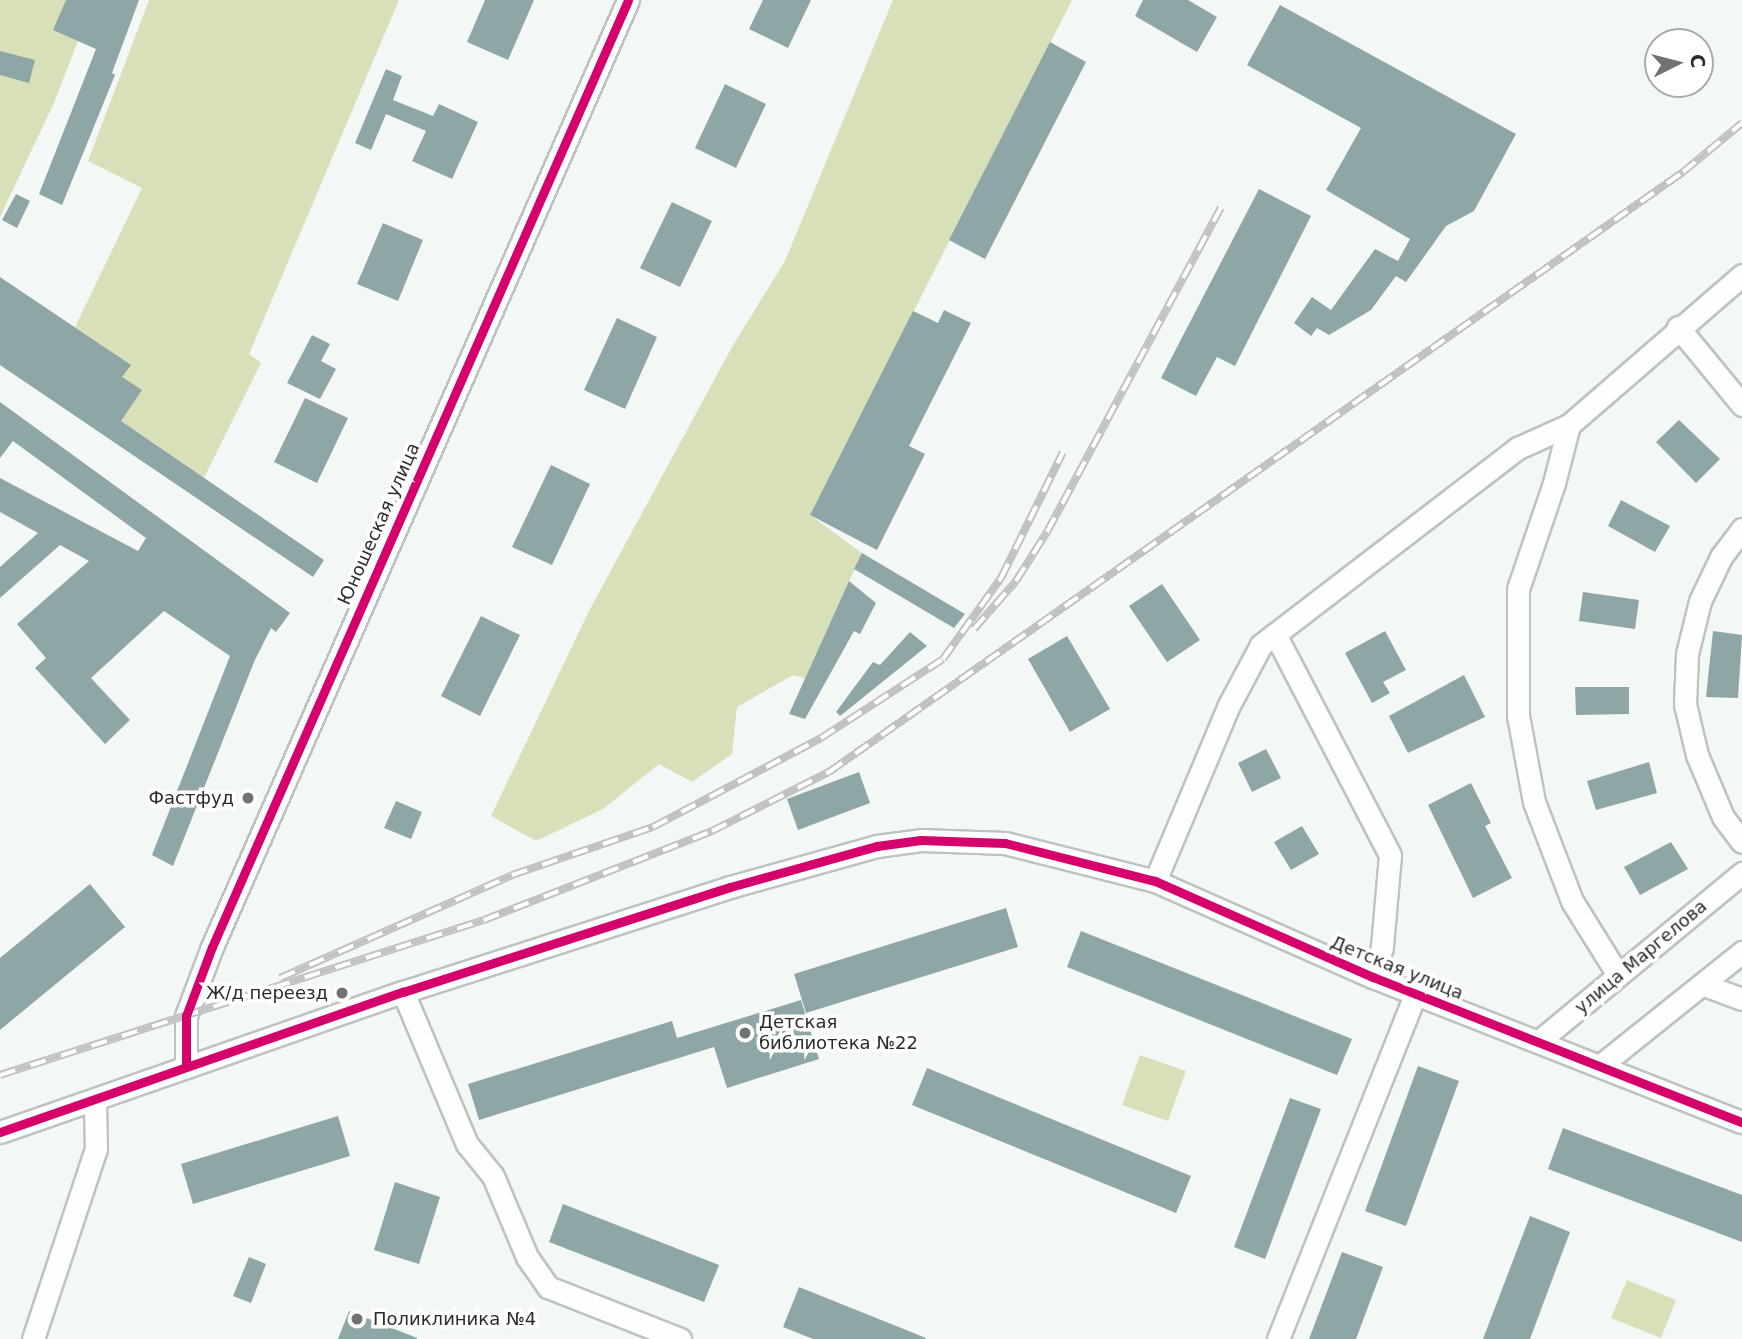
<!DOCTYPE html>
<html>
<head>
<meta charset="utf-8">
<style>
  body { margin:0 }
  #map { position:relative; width:1742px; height:1339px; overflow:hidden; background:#f3f8f6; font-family:"DejaVu Sans",sans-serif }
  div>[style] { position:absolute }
  .green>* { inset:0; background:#d8e0b9 }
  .building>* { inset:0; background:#8ea6a5 }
  .roads { filter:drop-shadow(2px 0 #bec3c1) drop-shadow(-2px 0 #bec3c1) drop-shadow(0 2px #bec3c1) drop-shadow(0 -2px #bec3c1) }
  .street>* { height:21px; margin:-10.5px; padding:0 10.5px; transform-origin:10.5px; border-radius:10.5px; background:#fdfefe }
  .rail>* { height:8px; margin-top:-4px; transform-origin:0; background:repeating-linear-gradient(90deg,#fff 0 16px,#c1c2c2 0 32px); box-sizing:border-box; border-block:2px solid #c1c2c2 }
  .cycleway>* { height:9px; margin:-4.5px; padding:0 4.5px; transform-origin:4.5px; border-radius:4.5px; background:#d6006c }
  .dots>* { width:19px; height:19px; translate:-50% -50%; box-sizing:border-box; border:4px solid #fff; border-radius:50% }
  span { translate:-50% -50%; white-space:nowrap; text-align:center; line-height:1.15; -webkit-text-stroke:7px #fff; paint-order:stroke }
  .street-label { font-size:18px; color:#282c2a }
  .poi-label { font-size:18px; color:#282c2a }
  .right { translate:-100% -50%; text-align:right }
  .left { translate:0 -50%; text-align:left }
  .north { position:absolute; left:1644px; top:28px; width:70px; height:70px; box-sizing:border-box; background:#fff; border:2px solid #a9abaa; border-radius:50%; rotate:84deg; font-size:19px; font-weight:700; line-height:28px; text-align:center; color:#282c2a }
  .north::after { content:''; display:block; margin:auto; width:24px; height:32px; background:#6f7371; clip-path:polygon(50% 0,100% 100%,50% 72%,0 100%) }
</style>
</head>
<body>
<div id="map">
  <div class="green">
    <div style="clip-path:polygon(0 0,94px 0,53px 105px,0 217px)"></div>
    <div style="clip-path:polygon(149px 0,399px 0,249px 354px,261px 363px,204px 478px,121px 421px,122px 377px,130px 365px,75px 327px,142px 188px,88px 161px)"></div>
    <div style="clip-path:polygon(893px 0,1072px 0,810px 515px,862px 553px,805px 678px,793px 675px,737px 707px,732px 754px,692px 782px,659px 764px,603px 809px,536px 841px,491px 816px,589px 611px,732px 347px,785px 261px)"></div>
    <div style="clip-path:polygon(1140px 1055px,1186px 1071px,1168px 1121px,1122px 1105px)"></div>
    <div style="clip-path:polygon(1627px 1280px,1676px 1300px,1661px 1338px,1611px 1318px)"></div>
  </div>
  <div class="building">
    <div style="clip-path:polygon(66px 0,139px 0,112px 73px,115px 75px,62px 205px,39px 194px,96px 49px,53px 30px)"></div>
    <div style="clip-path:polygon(485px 0,534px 0,508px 60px,467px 42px)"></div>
    <div style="clip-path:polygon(763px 0,811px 0,788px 48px,749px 29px)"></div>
    <div style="clip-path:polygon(1143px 0,1188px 0,1217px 17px,1197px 52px,1135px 16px)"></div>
    <div style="clip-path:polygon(1280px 5px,1516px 134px,1474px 211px,1446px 226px,1406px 282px,1396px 276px,1371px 310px,1329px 335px,1317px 328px,1311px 336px,1294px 323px,1312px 297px,1331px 310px,1375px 249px,1398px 261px,1410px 239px,1326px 190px,1361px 128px,1247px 65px)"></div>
    <div style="clip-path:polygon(1050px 42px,1086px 62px,985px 259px,949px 240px)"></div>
    <div style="clip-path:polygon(0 51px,35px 60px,29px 83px,0 75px)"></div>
    <div style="clip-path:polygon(386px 69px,402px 76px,393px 100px,433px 116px,439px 104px,478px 122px,452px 179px,412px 161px,426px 131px,386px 114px,371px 150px,355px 143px)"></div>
    <div style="clip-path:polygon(725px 84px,766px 104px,736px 168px,695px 148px)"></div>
    <div style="clip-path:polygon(1259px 189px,1311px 216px,1235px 366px,1217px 357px,1196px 396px,1161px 378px)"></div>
    <div style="clip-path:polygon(16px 194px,30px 201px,17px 228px,2px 220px)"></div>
    <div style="clip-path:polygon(672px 202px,712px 221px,680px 287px,640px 268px)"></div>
    <div style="clip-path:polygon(383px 223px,423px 240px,398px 301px,357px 284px)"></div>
    <div style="clip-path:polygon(0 277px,131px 365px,122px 377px,142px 390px,121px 421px,324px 560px,313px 577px,0 365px)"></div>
    <div style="clip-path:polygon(944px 310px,971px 323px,909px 446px,925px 454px,877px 550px,810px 515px,913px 311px,938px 323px)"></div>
    <div style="clip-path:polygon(617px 318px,657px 337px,625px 409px,584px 390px)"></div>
    <div style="clip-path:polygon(312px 335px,330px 344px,321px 361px,336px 369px,320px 399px,287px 383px)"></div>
    <div style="clip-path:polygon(305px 398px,348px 418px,317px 483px,274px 462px)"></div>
    <div style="clip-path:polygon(0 402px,290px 613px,276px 632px,271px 628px,254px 662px,173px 866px,152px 855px,230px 656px,164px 611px,91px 678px,130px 720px,105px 744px,35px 668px,46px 658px,17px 624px,89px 561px,60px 545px,0 598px,0 567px,38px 533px,0 512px,0 478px,138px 551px,146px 538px,13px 441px,0 458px)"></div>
    <div style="clip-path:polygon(1679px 420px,1720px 459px,1696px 483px,1656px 442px)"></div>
    <div style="clip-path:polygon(551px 465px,590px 484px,552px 565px,512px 547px)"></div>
    <div style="clip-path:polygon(1621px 500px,1670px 526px,1655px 552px,1608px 526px)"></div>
    <div style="clip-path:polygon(862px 553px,965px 614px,954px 628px,854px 569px)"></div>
    <div style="clip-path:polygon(849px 581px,876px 603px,860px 634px,854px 631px,805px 719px,789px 714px)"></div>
    <div style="clip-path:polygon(1162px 584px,1200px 640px,1167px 662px,1129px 606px)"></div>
    <div style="clip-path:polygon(1583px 592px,1639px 600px,1635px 629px,1579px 621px)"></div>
    <div style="clip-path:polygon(481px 616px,520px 635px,480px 716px,441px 696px)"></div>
    <div style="clip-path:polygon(1385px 631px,1406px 670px,1383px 682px,1390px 693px,1372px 703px,1345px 653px)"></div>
    <div style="clip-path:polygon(1713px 631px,1742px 635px,1738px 698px,1706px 697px)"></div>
    <div style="clip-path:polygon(910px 632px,927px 646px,840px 716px,836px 712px,873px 662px,880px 665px)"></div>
    <div style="clip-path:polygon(1067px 636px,1110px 709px,1070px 732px,1028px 659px)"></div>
    <div style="clip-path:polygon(1464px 675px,1485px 717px,1408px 753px,1389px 716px)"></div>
    <div style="clip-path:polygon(1575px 687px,1629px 687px,1629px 714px,1576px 715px)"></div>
    <div style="clip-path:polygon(1266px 749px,1281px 778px,1252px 792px,1238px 763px)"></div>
    <div style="clip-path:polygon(1649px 762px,1657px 793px,1596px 810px,1587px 781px)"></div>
    <div style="clip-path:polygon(859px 772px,870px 803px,798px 830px,787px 799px)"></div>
    <div style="clip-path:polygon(1471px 783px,1491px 823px,1485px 826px,1512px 878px,1473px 898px,1428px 805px)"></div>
    <div style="clip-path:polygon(396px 801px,422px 812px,411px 839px,384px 828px)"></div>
    <div style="clip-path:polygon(1302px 826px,1319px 854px,1291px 870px,1274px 842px)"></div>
    <div style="clip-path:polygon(1671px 842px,1688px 869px,1640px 895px,1624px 867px)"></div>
    <div style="clip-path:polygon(90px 884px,125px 927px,0 1030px,0 958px)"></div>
    <div style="clip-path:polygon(1006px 908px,1018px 947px,806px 1013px,794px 974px)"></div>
    <div style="clip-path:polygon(1081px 931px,1352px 1039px,1337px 1075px,1067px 967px)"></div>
    <div style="clip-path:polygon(801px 1000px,819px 1059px,727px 1088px,714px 1047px,479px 1120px,468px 1084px,672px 1021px,677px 1038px)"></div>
    <div style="clip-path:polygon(1418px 1066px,1459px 1081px,1406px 1226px,1365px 1211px)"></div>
    <div style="clip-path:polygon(927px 1068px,1191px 1176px,1176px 1213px,912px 1105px)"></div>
    <div style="clip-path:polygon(1290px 1098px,1321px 1109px,1265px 1259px,1234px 1247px)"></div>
    <div style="clip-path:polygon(338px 1116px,350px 1156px,193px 1204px,181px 1164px)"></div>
    <div style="clip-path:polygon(1563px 1128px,1742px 1195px,1742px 1242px,1548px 1169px)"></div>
    <div style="clip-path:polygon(395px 1182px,440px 1197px,419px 1264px,374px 1250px)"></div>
    <div style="clip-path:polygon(563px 1204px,719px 1265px,704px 1302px,549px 1242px)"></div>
    <div style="clip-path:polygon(1530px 1216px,1570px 1232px,1530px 1339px,1483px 1339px)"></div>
    <div style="clip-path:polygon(1342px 1252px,1383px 1267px,1356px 1339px,1309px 1339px)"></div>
    <div style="clip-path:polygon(249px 1257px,266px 1264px,251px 1303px,233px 1296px)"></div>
    <div style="clip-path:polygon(799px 1287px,926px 1338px,925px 1339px,813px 1339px,783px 1327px)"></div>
    <div style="clip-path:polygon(349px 1311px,417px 1338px,417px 1339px,338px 1339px)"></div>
  </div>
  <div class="roads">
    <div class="street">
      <div style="left:1678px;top:327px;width:101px;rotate:50.6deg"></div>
      <div style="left:1742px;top:529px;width:35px;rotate:127deg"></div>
      <div style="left:1721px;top:557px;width:49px;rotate:115.5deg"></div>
      <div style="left:1700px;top:601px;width:55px;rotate:103.8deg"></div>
      <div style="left:1687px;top:654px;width:50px;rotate:92.3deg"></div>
      <div style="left:1685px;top:704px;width:52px;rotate:76.8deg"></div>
      <div style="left:1697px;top:755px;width:67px;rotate:67.2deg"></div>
      <div style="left:1723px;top:817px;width:31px;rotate:53deg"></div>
      <div style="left:1275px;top:634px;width:249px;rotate:62.5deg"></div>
      <div style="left:1390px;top:855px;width:92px;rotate:95deg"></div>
      <div style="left:1382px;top:947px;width:31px;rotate:107deg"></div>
      <div style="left:1155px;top:881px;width:189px;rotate:-67.2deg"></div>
      <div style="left:1228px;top:707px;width:70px;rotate:-62deg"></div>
      <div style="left:1261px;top:645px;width:324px;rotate:-37.5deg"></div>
      <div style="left:1518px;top:448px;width:56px;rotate:-24.3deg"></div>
      <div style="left:1618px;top:975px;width:87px;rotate:-121.9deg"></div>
      <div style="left:1572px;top:901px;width:106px;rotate:-111deg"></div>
      <div style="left:1534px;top:802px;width:87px;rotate:-100.5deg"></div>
      <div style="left:1518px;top:716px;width:127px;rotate:-90deg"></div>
      <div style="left:1518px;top:589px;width:112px;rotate:-71.2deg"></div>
      <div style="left:1554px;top:483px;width:60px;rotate:-75.5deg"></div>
      <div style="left:1569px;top:425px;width:229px;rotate:-40.9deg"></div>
      <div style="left:1704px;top:985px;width:40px;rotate:20.2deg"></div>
      <div style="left:403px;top:992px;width:165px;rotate:67.2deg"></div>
      <div style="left:467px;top:1144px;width:41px;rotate:50.9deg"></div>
      <div style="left:493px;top:1176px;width:88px;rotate:67.2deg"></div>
      <div style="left:527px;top:1257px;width:37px;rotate:55deg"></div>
      <div style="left:548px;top:1287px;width:142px;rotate:21.5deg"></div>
      <div style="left:1539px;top:1041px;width:264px;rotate:-39.6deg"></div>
      <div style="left:1601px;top:1065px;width:181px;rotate:-38.7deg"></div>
      <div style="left:186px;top:1067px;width:51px;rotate:-90deg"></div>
      <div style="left:186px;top:1016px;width:74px;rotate:-69.4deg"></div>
      <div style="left:212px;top:947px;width:1034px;rotate:-66.28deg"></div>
      <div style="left:0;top:1132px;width:427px;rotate:-19.2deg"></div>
      <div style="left:403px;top:992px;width:343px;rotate:-17.8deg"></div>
      <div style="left:730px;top:887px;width:153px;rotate:-15.6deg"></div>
      <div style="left:877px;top:846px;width:44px;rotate:-7.8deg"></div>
      <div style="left:921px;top:840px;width:84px;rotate:2deg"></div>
      <div style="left:1005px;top:843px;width:155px;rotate:14.2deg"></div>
      <div style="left:1155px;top:881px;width:238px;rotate:23.8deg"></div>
      <div style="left:1373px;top:977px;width:396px;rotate:21.5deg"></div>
      <div style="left:33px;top:1339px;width:200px;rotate:-71.7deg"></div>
      <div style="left:96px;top:1149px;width:46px;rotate:-91.2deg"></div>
      <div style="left:1278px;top:1339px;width:371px;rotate:-68.3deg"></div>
    </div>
  </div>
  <div class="rail">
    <div style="left:974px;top:629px;width:64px;rotate:-48.8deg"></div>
    <div style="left:1016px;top:581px;width:58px;rotate:-57.7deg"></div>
    <div style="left:1047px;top:532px;width:368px;rotate:-61.8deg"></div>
    <div style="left:280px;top:978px;width:254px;rotate:-23.9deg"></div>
    <div style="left:512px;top:875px;width:149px;rotate:-18.8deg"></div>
    <div style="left:653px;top:827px;width:190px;rotate:-27.9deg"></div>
    <div style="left:821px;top:738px;width:145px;rotate:-32.9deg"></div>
    <div style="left:943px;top:659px;width:100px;rotate:-54.4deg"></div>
    <div style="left:1001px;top:578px;width:140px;rotate:-63.8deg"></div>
    <div style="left:0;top:1075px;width:508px;rotate:-17.76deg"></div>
    <div style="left:484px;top:920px;width:245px;rotate:-21.3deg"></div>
    <div style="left:712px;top:831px;width:131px;rotate:-26.8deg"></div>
    <div style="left:829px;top:772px;width:1044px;rotate:-35.09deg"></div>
    <div style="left:1683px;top:172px;width:77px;rotate:-39.7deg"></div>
  </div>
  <div class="cycleway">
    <div style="left:186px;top:1067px;width:51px;rotate:-90deg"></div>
    <div style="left:186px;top:1016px;width:74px;rotate:-69.4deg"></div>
    <div style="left:212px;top:947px;width:1034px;rotate:-66.28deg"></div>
    <div style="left:0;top:1132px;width:427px;rotate:-19.2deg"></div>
    <div style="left:403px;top:992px;width:343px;rotate:-17.8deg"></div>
    <div style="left:730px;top:887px;width:153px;rotate:-15.6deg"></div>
    <div style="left:877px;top:846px;width:44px;rotate:-7.8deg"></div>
    <div style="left:921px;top:840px;width:84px;rotate:2deg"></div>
    <div style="left:1005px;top:843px;width:155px;rotate:14.2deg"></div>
    <div style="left:1155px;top:881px;width:238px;rotate:23.8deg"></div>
    <div style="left:1373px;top:977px;width:396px;rotate:21.5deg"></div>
  </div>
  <div class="dots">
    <div style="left:248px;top:798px;background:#6f7371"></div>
    <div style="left:342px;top:993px;background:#6f7371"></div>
    <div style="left:745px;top:1033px;background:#6f7371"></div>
    <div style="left:357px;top:1319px;background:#6f7371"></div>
  </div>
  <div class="street-label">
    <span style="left:379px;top:524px;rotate:-66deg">Юношеская улица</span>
    <span style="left:1641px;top:957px;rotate:-40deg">улица Маргелова</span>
    <span style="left:1397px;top:968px;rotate:22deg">Детская улица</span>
  </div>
  <div class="poi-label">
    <span class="right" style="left:234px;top:798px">Фастфуд</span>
    <span class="right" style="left:328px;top:993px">Ж/д переезд</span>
    <span class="left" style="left:759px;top:1033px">Детская<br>библиотека №22</span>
    <span class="left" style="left:373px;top:1319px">Поликлиника №4</span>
  </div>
  <div class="north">С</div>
</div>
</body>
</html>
